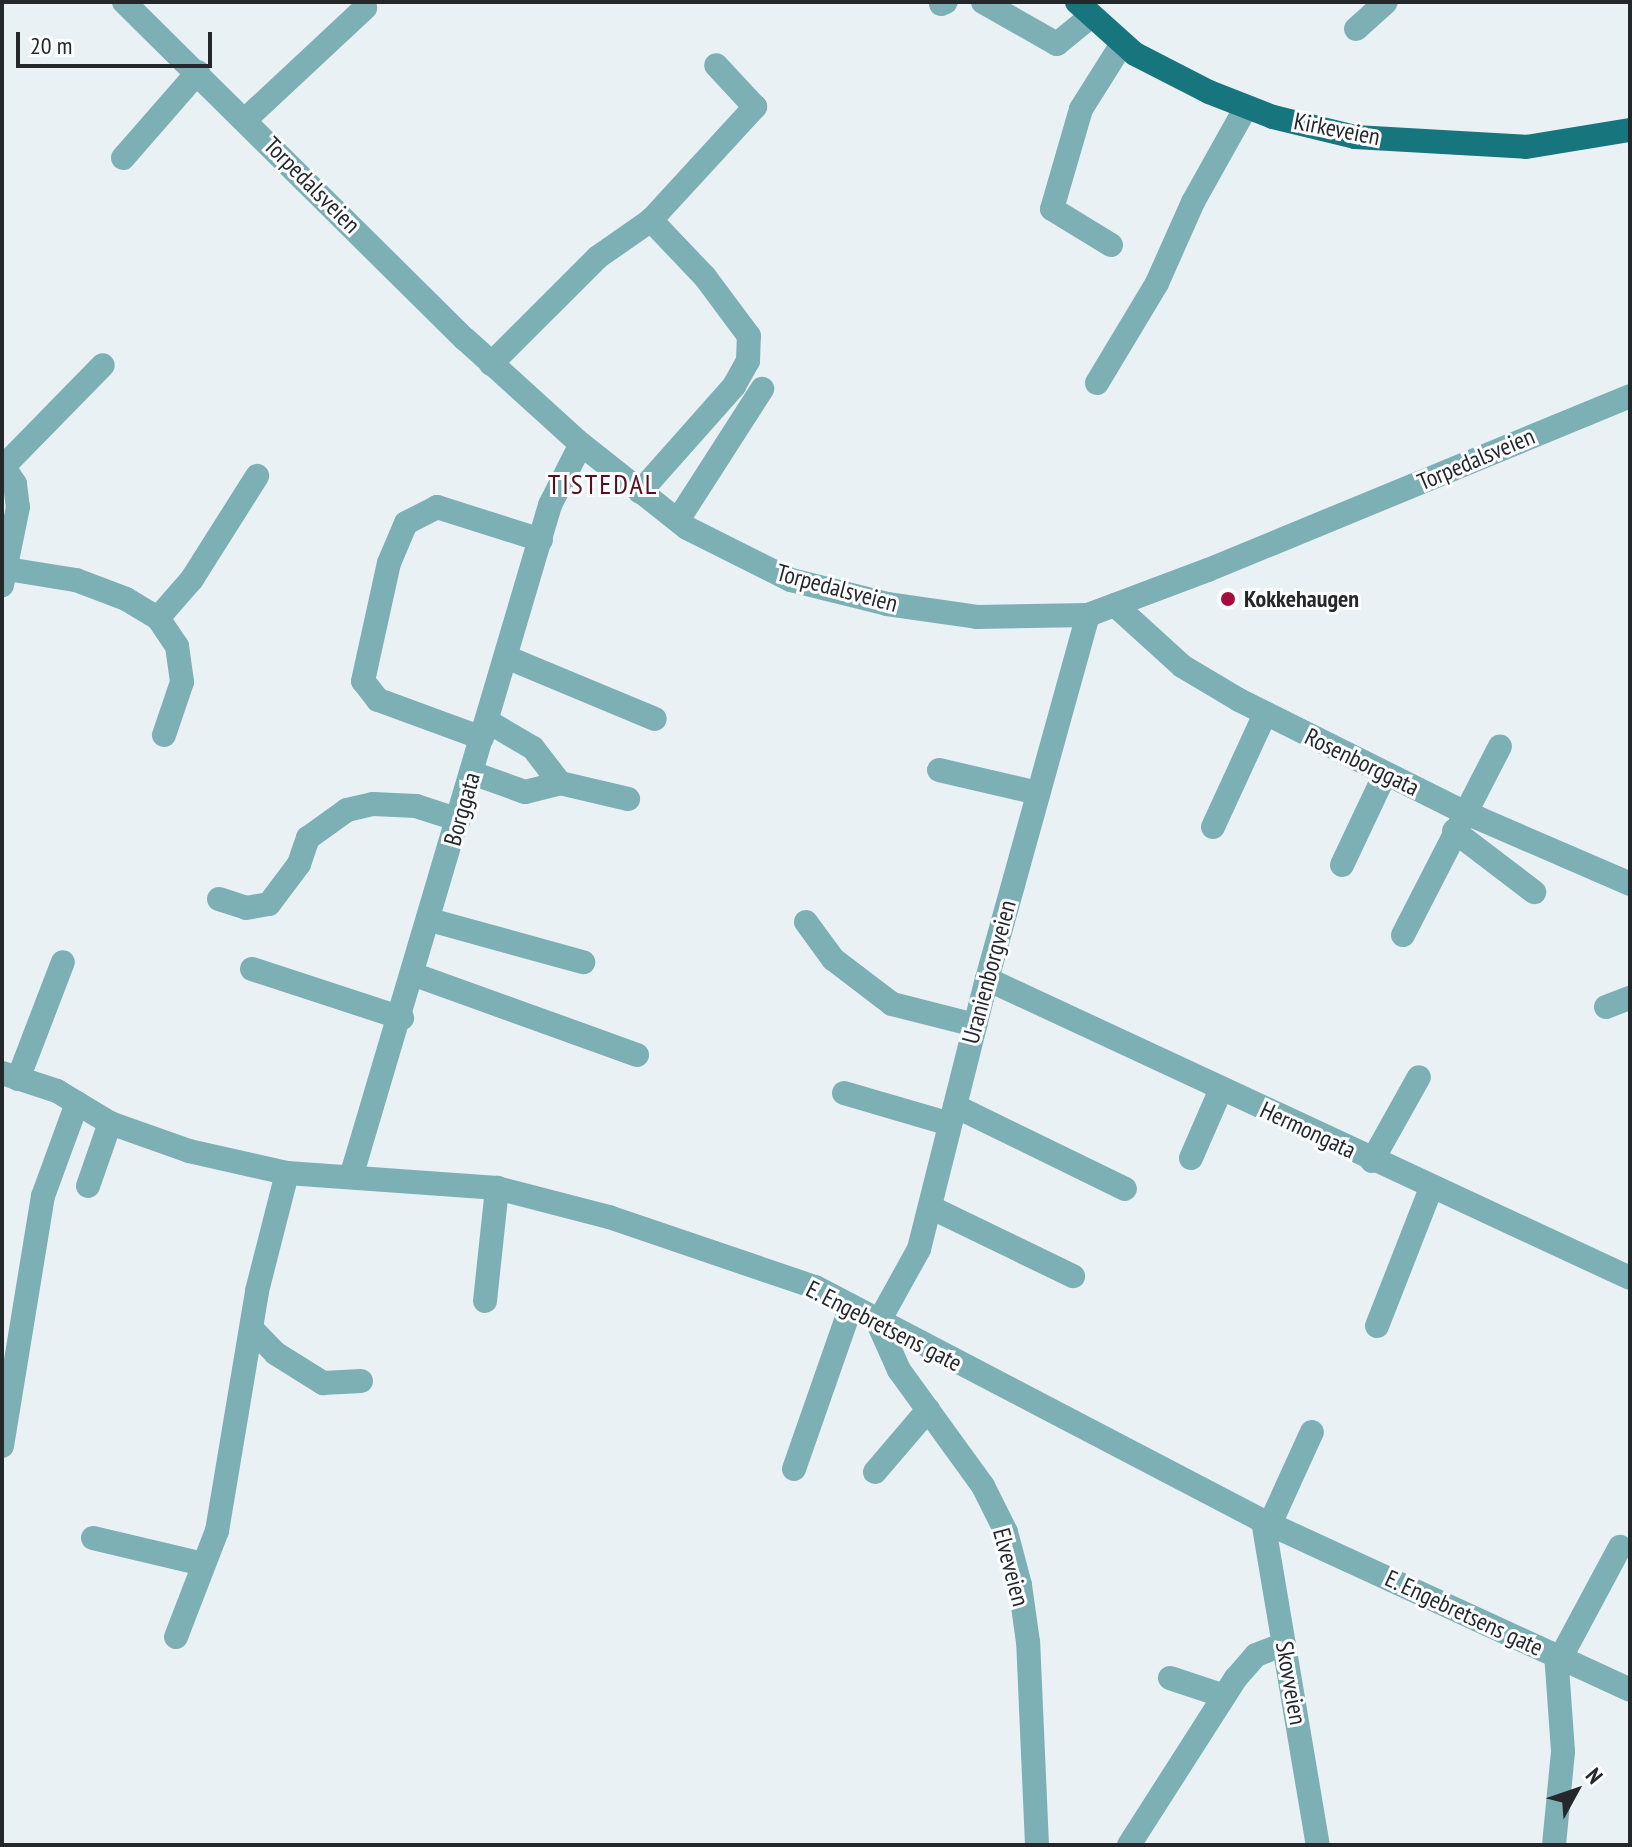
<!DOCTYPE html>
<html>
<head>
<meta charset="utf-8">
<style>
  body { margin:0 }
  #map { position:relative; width:1632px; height:1847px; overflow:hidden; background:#eaf1f5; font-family:"PT Sans Narrow",sans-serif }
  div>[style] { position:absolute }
  .minor>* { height:24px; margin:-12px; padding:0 12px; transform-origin:12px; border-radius:12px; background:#7db0b5 }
  .major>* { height:24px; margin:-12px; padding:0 12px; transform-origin:12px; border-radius:12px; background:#17757e }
  .dots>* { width:22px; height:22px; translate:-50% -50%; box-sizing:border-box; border:4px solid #fcfdfe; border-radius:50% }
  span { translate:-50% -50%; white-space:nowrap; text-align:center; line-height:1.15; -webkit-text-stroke:6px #fcfdfe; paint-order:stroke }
  .street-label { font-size:24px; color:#25282a }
  .poi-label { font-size:24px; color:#25282a; font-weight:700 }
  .left { translate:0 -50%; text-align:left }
  .quarter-label { font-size:28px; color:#540f20; letter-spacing:2px }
  .frame { position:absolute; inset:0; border:4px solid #25282a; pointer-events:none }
  .north { position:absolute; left:1536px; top:1751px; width:80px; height:80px; -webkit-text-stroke:6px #fcfdfe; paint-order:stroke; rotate:50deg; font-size:22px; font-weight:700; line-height:32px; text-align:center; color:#25282a }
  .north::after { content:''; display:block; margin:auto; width:28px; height:36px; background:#25282a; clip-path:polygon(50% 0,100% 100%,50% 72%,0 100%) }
  .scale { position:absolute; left:16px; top:32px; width:196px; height:36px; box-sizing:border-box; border:4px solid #25282a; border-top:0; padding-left:10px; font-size:24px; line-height:28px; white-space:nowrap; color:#25282a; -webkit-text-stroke:6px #fcfdfe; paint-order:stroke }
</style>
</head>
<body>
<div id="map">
  <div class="minor">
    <div style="left:124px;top:2px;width:479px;rotate:44.7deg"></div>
    <div style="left:465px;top:339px;width:156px;rotate:42.2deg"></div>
    <div style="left:581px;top:444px;width:135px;rotate:38.4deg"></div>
    <div style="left:687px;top:528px;width:116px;rotate:26.6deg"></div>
    <div style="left:791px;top:580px;width:99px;rotate:14deg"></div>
    <div style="left:887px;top:604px;width:91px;rotate:8.2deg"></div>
    <div style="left:977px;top:617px;width:111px;rotate:-1deg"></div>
    <div style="left:1088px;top:615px;width:128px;rotate:-20.6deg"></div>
    <div style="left:1208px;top:570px;width:456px;rotate:-22.4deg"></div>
    <div style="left:983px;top:2px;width:85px;rotate:29.6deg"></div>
    <div style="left:1057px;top:44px;width:43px;rotate:-39.3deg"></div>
    <div style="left:941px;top:4px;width:5px;rotate:-22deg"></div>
    <div style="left:1356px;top:29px;width:40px;rotate:-42deg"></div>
    <div style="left:246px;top:119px;width:163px;rotate:-43deg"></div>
    <div style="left:123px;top:158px;width:114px;rotate:-48.9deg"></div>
    <div style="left:1111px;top:245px;width:69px;rotate:-148.6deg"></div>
    <div style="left:1052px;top:209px;width:104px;rotate:-73.8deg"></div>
    <div style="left:1081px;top:109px;width:77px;rotate:-57.8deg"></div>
    <div style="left:491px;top:364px;width:151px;rotate:-45deg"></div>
    <div style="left:598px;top:257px;width:65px;rotate:-34.9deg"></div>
    <div style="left:651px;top:220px;width:154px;rotate:-47.4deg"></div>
    <div style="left:755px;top:107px;width:57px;rotate:-132.9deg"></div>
    <div style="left:1097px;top:383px;width:117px;rotate:-59deg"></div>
    <div style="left:1157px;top:283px;width:89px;rotate:-66deg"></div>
    <div style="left:1193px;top:202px;width:109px;rotate:-60.8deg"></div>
    <div style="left:2px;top:464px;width:24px;rotate:57deg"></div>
    <div style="left:15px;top:484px;width:23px;rotate:83deg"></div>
    <div style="left:18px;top:507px;width:80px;rotate:101.6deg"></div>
    <div style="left:4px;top:466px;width:141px;rotate:-45.6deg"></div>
    <div style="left:640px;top:492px;width:142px;rotate:-48.4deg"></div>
    <div style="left:734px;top:386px;width:29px;rotate:-61deg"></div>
    <div style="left:748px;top:361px;width:25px;rotate:-88deg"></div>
    <div style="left:749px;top:336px;width:74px;rotate:-126.7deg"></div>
    <div style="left:705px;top:277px;width:79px;rotate:-133.5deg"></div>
    <div style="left:678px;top:520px;width:156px;rotate:-57.3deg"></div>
    <div style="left:7px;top:569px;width:70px;rotate:9.1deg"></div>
    <div style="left:76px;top:580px;width:53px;rotate:20.8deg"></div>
    <div style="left:126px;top:599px;width:37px;rotate:31deg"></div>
    <div style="left:158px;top:618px;width:34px;rotate:56deg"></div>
    <div style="left:177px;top:646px;width:36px;rotate:82deg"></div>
    <div style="left:182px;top:682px;width:56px;rotate:108.8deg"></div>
    <div style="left:1115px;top:605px;width:91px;rotate:42.3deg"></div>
    <div style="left:1182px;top:666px;width:66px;rotate:30.8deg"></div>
    <div style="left:1239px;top:700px;width:251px;rotate:26.5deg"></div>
    <div style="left:1464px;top:812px;width:181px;rotate:23.4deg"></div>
    <div style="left:158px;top:618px;width:52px;rotate:-48.9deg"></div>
    <div style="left:192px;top:579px;width:122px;rotate:-57.7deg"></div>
    <div style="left:506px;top:657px;width:161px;rotate:22.6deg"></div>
    <div style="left:487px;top:721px;width:53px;rotate:30.4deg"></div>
    <div style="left:533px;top:748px;width:44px;rotate:52.4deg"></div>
    <div style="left:482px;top:738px;width:111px;rotate:-159.9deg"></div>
    <div style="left:378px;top:700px;width:24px;rotate:-128deg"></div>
    <div style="left:363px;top:681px;width:121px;rotate:-77.6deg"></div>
    <div style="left:389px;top:563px;width:43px;rotate:-67deg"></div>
    <div style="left:406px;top:523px;width:35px;rotate:-27deg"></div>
    <div style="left:437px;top:507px;width:109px;rotate:17.6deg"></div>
    <div style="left:939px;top:770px;width:102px;rotate:13.1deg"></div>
    <div style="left:472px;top:773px;width:56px;rotate:19.7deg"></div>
    <div style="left:525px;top:792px;width:36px;rotate:-14deg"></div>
    <div style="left:560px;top:783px;width:70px;rotate:13.2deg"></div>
    <div style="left:1213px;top:827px;width:124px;rotate:-65.3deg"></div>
    <div style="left:1454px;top:831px;width:101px;rotate:37.3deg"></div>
    <div style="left:1342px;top:865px;width:101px;rotate:-64.7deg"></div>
    <div style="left:219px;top:899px;width:28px;rotate:18deg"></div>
    <div style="left:246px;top:908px;width:23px;rotate:-10deg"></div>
    <div style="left:269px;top:904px;width:50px;rotate:-53.1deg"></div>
    <div style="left:299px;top:864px;width:28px;rotate:-71deg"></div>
    <div style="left:308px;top:838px;width:48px;rotate:-35.7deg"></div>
    <div style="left:347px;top:810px;width:27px;rotate:-13deg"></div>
    <div style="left:373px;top:804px;width:43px;rotate:2.7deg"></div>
    <div style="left:416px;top:806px;width:45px;rotate:18deg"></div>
    <div style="left:430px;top:920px;width:159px;rotate:15.4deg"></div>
    <div style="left:806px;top:922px;width:46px;rotate:53.9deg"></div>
    <div style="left:833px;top:959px;width:74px;rotate:37.3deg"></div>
    <div style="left:892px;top:1004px;width:86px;rotate:14.2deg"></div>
    <div style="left:1403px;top:935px;width:212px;rotate:-62.8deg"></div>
    <div style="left:252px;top:969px;width:158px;rotate:18.1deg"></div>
    <div style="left:415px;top:975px;width:236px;rotate:19.8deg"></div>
    <div style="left:987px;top:979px;width:709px;rotate:24.94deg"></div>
    <div style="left:1606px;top:1007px;width:26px;rotate:-21deg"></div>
    <div style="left:2px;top:1073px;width:58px;rotate:18.1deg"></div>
    <div style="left:57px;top:1091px;width:62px;rotate:31.1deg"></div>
    <div style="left:110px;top:1123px;width:84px;rotate:19.5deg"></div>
    <div style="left:189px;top:1151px;width:100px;rotate:12.7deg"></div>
    <div style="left:287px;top:1173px;width:211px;rotate:4.1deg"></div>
    <div style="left:497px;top:1188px;width:116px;rotate:14.5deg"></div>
    <div style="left:609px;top:1217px;width:218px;rotate:18.8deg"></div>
    <div style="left:815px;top:1287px;width:505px;rotate:27.58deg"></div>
    <div style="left:1263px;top:1521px;width:404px;rotate:24.7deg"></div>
    <div style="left:18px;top:1079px;width:125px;rotate:-69deg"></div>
    <div style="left:844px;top:1093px;width:110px;rotate:16.3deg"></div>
    <div style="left:955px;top:1106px;width:189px;rotate:26deg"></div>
    <div style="left:1191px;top:1158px;width:75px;rotate:-66.5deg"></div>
    <div style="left:1372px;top:1161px;width:96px;rotate:-60.8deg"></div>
    <div style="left:351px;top:1177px;width:701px;rotate:-73.5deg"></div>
    <div style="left:550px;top:505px;width:68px;rotate:-63.1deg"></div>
    <div style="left:88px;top:1186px;width:67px;rotate:-70.8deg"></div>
    <div style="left:930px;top:1207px;width:159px;rotate:25.8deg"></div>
    <div style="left:485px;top:1301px;width:114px;rotate:-83.9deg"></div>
    <div style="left:1377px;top:1326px;width:148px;rotate:-68.6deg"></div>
    <div style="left:253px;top:1330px;width:32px;rotate:46deg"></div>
    <div style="left:275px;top:1353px;width:57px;rotate:32deg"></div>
    <div style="left:323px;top:1383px;width:38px;rotate:-3deg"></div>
    <div style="left:2px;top:1446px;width:253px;rotate:-80.7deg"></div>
    <div style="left:43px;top:1196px;width:99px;rotate:-69.9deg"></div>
    <div style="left:794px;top:1469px;width:170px;rotate:-70.7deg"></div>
    <div style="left:875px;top:1472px;width:82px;rotate:-49.5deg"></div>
    <div style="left:1263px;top:1521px;width:329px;rotate:80.4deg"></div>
    <div style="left:1270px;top:1524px;width:101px;rotate:-65.5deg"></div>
    <div style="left:93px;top:1538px;width:113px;rotate:13.3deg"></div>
    <div style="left:176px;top:1637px;width:114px;rotate:-68.9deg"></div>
    <div style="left:217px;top:1531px;width:243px;rotate:-80.5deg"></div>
    <div style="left:257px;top:1291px;width:122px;rotate:-75.7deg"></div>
    <div style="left:1561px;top:1657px;width:125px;rotate:-61.8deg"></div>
    <div style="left:1170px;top:1678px;width:57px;rotate:18.4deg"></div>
    <div style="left:1037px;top:1845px;width:203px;rotate:-92.5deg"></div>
    <div style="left:1028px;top:1642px;width:58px;rotate:-98deg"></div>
    <div style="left:1020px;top:1585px;width:55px;rotate:-104.8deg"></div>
    <div style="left:1006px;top:1532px;width:51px;rotate:-116.6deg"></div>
    <div style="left:983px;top:1486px;width:143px;rotate:-125.9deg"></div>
    <div style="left:899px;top:1370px;width:51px;rotate:-114.1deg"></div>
    <div style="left:878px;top:1323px;width:85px;rotate:-61deg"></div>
    <div style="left:919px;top:1249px;width:278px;rotate:-75.9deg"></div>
    <div style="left:987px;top:979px;width:378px;rotate:-74.5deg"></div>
    <div style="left:1129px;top:1845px;width:198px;rotate:-57.4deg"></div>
    <div style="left:1236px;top:1678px;width:30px;rotate:-49deg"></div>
    <div style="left:1256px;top:1655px;width:30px;rotate:-21deg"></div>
    <div style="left:1554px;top:1845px;width:94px;rotate:-84.5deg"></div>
    <div style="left:1563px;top:1751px;width:97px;rotate:-94.1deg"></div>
  </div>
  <div class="major">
    <div style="left:1077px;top:2px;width:78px;rotate:41.9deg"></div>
    <div style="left:1135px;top:54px;width:83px;rotate:27.2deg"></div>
    <div style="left:1209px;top:92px;width:69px;rotate:21.3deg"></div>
    <div style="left:1273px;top:117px;width:84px;rotate:13.7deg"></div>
    <div style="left:1355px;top:137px;width:171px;rotate:3.3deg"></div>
    <div style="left:1526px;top:147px;width:105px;rotate:-9.3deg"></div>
  </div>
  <div class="dots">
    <div style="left:1228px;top:599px;background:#a60d3f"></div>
  </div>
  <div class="street-label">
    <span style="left:1337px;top:129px;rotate:11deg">Kirkeveien</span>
    <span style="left:312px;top:185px;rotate:45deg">Torpedalsveien</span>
    <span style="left:1476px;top:459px;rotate:-23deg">Torpedalsveien</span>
    <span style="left:837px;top:588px;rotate:15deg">Torpedalsveien</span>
    <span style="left:1362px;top:762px;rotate:26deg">Rosenborggata</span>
    <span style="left:462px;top:809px;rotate:-74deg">Borggata</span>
    <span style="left:989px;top:972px;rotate:-75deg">Uranienborgveien</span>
    <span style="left:1308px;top:1130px;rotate:25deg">Hermongata</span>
    <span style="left:884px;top:1326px;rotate:27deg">E. Engebretsens gate</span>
    <span style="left:1011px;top:1567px;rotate:75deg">Elveveien</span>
    <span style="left:1464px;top:1613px;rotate:25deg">E. Engebretsens gate</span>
    <span style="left:1291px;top:1683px;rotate:80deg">Skovveien</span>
  </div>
  <div class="poi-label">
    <span class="left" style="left:1244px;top:599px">Kokkehaugen</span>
  </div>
  <div class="quarter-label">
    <span style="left:603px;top:484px">TISTEDAL</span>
  </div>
  <div class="frame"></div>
  <div class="north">N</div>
  <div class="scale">20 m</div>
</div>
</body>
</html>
